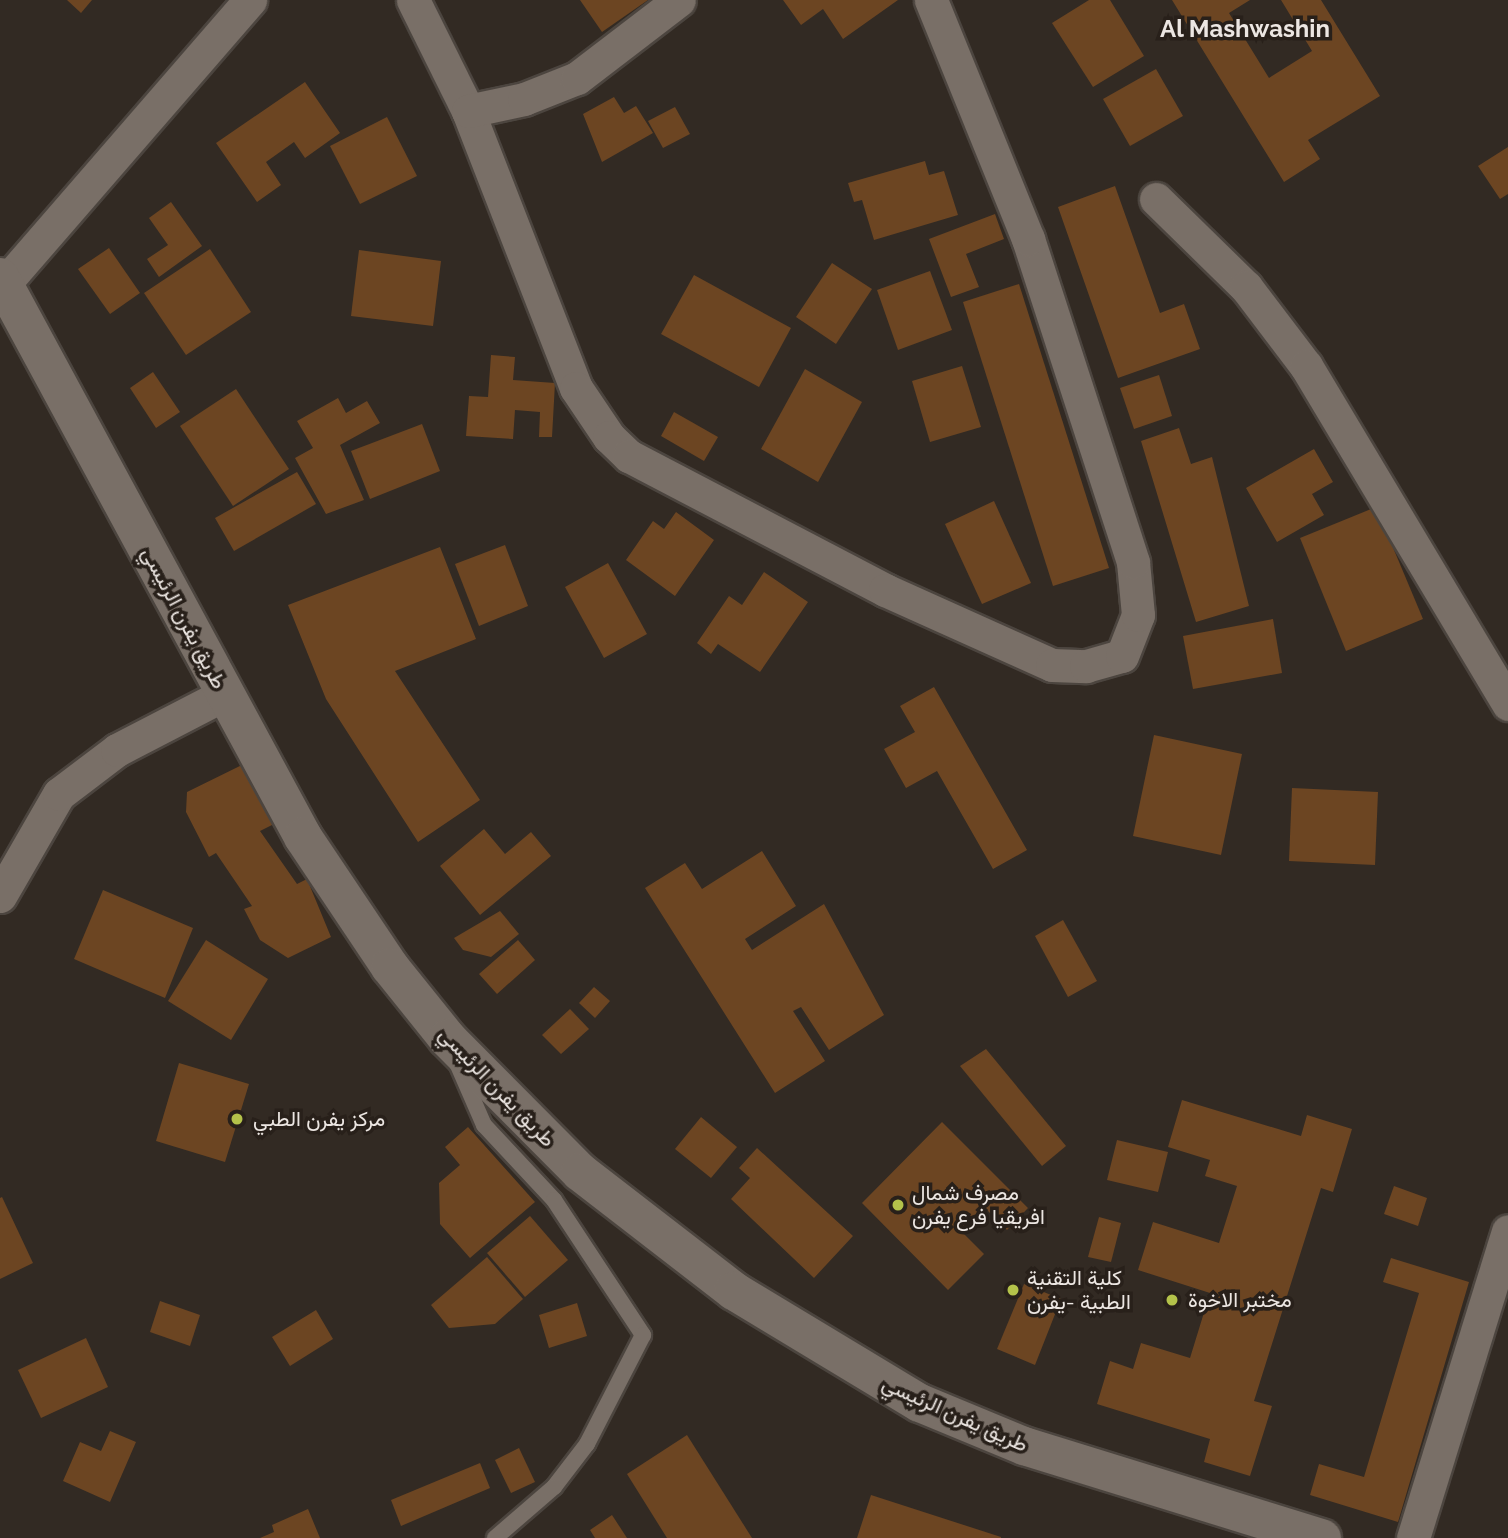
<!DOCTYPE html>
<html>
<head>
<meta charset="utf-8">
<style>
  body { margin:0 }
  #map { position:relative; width:1508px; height:1538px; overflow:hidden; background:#322a23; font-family:Raleway,Vazirmatn,sans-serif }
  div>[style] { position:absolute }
  .building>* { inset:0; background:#6c4522 }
  .roads { filter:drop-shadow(2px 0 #4c453f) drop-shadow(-2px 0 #4c453f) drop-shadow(0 2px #4c453f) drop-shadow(0 -2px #4c453f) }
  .service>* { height:16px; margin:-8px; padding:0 8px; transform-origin:8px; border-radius:8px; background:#796f67 }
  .minor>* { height:33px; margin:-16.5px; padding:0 16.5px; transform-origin:16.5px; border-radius:16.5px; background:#796f67 }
  .secondary>* { height:38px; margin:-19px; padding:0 19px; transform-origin:19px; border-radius:19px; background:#796f67 }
  .dots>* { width:19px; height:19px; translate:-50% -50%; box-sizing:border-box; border:4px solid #28201a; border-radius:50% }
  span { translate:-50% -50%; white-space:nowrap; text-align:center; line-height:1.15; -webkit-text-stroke:7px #28201a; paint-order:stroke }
  .street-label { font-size:21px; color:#ece6e2 }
  .poi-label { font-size:21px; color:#ece6e2 }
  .left { translate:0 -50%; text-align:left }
  .quarter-label { font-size:24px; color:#ece6e2; font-weight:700 }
</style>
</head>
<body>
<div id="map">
  <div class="building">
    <div style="clip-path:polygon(67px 0,92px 0,81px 13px)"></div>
    <div style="clip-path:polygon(580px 0,648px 0,602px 32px)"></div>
    <div style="clip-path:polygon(783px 0,898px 0,843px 39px,823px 9px,801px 25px)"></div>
    <div style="clip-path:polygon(1089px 0,1110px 0,1144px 56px,1093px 87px,1052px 23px)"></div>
    <div style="clip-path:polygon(1172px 0,1250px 0,1229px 13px,1269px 78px,1312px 51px,1281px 0,1321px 0,1380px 96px,1308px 140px,1320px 159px,1284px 182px)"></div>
    <div style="clip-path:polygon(1156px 69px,1183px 116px,1130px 146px,1103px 99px)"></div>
    <div style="clip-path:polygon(305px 82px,340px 133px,305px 158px,294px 142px,266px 162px,281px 185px,257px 202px,216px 143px)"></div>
    <div style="clip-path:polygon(614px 97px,624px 113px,636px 106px,653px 133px,602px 162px,583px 114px)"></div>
    <div style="clip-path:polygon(675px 107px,690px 134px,663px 148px,648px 121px)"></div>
    <div style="clip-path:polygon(387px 117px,417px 176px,360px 204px,330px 146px)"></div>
    <div style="clip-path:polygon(1508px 147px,1508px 194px,1500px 199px,1478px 166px)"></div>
    <div style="clip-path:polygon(925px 161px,929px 175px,944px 171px,958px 215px,874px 240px,862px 200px,854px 202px,848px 183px)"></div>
    <div style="clip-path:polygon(1115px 186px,1160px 313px,1184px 304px,1200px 349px,1118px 378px,1058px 207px)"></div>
    <div style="clip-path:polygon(171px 202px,202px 246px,159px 277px,147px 259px,168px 245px,149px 218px)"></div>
    <div style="clip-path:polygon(995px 214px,1004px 239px,966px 254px,979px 287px,951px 297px,929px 239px)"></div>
    <div style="clip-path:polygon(109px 248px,140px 293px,110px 314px,78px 269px)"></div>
    <div style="clip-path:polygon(210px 249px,251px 312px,186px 355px,144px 293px)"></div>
    <div style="clip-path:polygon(359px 250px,441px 261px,433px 326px,351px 316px)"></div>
    <div style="clip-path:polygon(832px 263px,872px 289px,836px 344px,796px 317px)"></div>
    <div style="clip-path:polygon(930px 271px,952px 330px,898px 350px,877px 290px)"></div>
    <div style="clip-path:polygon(694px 275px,791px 328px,759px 387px,661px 334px)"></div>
    <div style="clip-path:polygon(1019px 284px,1109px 568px,1053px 586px,963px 302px)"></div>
    <div style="clip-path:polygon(491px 355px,515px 357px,513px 380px,555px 383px,552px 437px,539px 437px,540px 412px,515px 410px,513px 439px,466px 436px,469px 396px,488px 397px)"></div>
    <div style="clip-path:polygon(962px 366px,981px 427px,930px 442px,912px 381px)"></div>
    <div style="clip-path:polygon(805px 369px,862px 402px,818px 482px,761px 449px)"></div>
    <div style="clip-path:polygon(153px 372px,180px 412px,156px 428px,130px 388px)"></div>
    <div style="clip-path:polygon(1159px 375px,1172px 416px,1134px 429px,1120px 388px)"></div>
    <div style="clip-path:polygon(236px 389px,289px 469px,233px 506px,180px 426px)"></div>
    <div style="clip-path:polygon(338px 398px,346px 413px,367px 401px,380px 423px,340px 445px,364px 500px,326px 514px,295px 458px,313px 448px,297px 421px)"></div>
    <div style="clip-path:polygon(674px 412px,718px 437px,704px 461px,661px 436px)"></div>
    <div style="clip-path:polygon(422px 424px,440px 471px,370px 499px,351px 451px)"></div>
    <div style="clip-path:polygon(1179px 428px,1191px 464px,1212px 457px,1249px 606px,1196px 622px,1141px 441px)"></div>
    <div style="clip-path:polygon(1314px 449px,1333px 482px,1312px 494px,1324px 515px,1277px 542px,1246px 488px)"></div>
    <div style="clip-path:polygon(297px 472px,316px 504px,234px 551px,215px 518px)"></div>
    <div style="clip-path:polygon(994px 501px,1031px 583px,982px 604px,945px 524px)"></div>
    <div style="clip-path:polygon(1376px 507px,1423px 619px,1346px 651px,1300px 538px)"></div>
    <div style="clip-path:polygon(676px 512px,714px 540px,675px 596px,626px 560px,653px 521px,664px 529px)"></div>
    <div style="clip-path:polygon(505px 545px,528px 606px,479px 626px,455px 564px)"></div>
    <div style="clip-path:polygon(440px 547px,476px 639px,395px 671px,480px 800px,418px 842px,326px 699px,288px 605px)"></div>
    <div style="clip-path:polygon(608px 563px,647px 634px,604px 658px,565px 587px)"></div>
    <div style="clip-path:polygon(764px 572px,808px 602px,760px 672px,718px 644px,711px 654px,697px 643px,729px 596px,742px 605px)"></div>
    <div style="clip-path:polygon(1273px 619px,1282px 673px,1193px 689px,1183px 636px)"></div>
    <div style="clip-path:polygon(934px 687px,1027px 850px,993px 869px,937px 771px,906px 788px,884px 749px,915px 732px,900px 706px)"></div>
    <div style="clip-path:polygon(1154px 735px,1242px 754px,1221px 855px,1133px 836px)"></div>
    <div style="clip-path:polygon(248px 762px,278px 822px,260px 831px,297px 884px,307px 879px,331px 937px,288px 958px,260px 940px,244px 909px,252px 906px,216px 853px,209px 857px,186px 812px,187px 792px)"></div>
    <div style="clip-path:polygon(1292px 788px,1378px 792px,1375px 865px,1289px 861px)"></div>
    <div style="clip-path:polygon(484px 829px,505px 854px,531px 832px,551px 856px,480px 915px,440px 866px)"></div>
    <div style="clip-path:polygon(762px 851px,796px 906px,745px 939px,752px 950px,824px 904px,884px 1015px,829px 1050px,801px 1007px,793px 1011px,825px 1061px,775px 1093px,645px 888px,685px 863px,702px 889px)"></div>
    <div style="clip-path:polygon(103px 890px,193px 928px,165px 998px,74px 959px)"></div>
    <div style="clip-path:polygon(500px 911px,519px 934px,491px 957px,463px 950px,454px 938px)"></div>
    <div style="clip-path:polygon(1063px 920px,1097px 981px,1068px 997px,1035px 936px)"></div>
    <div style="clip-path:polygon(206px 940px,268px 979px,231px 1040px,168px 1001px)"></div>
    <div style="clip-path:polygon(518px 940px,535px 960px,497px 994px,479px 974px)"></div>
    <div style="clip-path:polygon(594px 987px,610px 1001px,595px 1018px,579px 1003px)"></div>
    <div style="clip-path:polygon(570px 1009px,589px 1029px,561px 1054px,542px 1035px)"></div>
    <div style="clip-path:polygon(986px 1049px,1066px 1146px,1042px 1166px,960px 1066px)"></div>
    <div style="clip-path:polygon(179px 1063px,249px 1084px,225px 1162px,156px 1141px)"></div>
    <div style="clip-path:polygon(1182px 1100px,1301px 1136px,1307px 1115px,1352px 1129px,1333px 1192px,1321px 1188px,1254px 1401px,1272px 1406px,1250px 1476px,1204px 1462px,1210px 1439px,1097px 1404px,1110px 1361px,1133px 1369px,1141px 1343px,1190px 1358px,1210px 1293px,1138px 1270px,1153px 1222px,1219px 1243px,1237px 1186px,1205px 1176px,1210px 1160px,1168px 1147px)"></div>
    <div style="clip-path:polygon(701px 1117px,737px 1147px,711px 1178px,675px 1149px)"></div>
    <div style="clip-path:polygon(942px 1122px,1028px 1208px,1007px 1230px,985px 1208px,962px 1232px,984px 1254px,948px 1290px,862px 1203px)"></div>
    <div style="clip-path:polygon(468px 1127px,535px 1202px,470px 1258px,440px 1224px,439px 1183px,460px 1165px,445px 1147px)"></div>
    <div style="clip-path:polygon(1117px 1140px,1168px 1152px,1158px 1192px,1107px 1180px)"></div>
    <div style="clip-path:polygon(757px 1148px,853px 1236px,814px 1278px,731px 1199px,750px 1178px,739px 1168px)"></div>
    <div style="clip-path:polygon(1394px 1186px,1427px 1198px,1418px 1226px,1384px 1214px)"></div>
    <div style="clip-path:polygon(2px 1197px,33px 1263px,0 1279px,0 1198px)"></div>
    <div style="clip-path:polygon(530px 1216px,568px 1260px,525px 1297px,487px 1253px)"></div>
    <div style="clip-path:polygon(1099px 1217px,1121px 1223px,1111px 1262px,1088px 1257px)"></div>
    <div style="clip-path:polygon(487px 1257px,523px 1299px,495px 1324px,449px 1328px,431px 1305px)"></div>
    <div style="clip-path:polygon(1391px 1258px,1469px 1282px,1398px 1522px,1310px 1495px,1319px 1464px,1364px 1477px,1419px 1293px,1383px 1282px)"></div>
    <div style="clip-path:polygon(1024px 1284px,1061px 1299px,1035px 1365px,997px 1349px)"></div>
    <div style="clip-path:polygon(160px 1301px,200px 1315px,190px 1346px,150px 1332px)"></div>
    <div style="clip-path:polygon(577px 1303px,587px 1336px,549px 1348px,539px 1315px)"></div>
    <div style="clip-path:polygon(316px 1310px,333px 1339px,290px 1366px,272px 1337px)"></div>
    <div style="clip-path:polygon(86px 1338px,108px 1387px,41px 1418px,18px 1370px)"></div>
    <div style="clip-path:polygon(110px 1431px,136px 1442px,110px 1502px,63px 1481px,80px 1442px,101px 1451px)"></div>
    <div style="clip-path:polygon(687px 1435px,752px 1538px,667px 1538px,627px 1474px)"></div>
    <div style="clip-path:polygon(519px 1448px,535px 1482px,511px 1493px,495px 1460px)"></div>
    <div style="clip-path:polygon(480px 1463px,490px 1488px,401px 1526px,391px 1500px)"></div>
    <div style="clip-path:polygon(871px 1495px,1001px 1537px,1001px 1538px,857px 1538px)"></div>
    <div style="clip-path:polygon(308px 1509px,320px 1538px,260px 1538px,274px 1532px,272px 1525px)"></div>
    <div style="clip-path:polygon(612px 1515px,627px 1538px,595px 1538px,590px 1530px)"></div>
  </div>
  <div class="roads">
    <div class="service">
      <div style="left:457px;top:1063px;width:68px;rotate:66.5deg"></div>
      <div style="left:484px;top:1125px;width:103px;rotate:47deg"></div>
      <div style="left:554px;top:1200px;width:162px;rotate:56.6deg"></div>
      <div style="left:643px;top:1335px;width:123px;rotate:117.2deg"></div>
      <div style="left:587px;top:1444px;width:54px;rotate:127.5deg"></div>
      <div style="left:554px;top:1487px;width:78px;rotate:139.2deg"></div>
    </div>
    <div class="minor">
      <div style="left:413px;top:0;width:124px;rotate:63.6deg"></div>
      <div style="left:468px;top:111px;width:297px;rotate:68.7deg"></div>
      <div style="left:576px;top:388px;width:59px;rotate:56deg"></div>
      <div style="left:609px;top:437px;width:28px;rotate:44deg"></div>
      <div style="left:629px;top:456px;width:289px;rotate:27.6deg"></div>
      <div style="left:885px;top:590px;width:183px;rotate:24.2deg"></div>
      <div style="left:1052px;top:665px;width:34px;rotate:2deg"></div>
      <div style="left:1086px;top:666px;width:37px;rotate:-16deg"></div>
      <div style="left:1122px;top:656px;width:44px;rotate:-68.7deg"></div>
      <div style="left:1138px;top:615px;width:53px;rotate:-95.4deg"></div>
      <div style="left:1133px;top:562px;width:340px;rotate:-108deg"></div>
      <div style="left:1028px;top:239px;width:258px;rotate:-112.1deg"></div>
      <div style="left:468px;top:111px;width:57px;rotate:-12.1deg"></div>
      <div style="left:524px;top:99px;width:57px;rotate:-21.6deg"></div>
      <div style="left:577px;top:78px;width:128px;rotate:-37.4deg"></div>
      <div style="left:1156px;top:199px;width:126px;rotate:44.4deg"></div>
      <div style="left:1246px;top:287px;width:99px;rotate:52.8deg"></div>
      <div style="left:1306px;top:366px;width:394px;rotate:59.1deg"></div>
      <div style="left:4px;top:284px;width:376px;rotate:-49.1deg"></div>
      <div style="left:0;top:896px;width:118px;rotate:-60deg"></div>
      <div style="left:59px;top:794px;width:73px;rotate:-37.2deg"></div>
      <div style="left:117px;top:750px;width:122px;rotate:-27.4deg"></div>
      <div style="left:1413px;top:1538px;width:321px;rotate:-72.8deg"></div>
    </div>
    <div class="secondary">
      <div style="left:0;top:277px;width:637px;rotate:61.58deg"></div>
      <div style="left:303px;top:837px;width:156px;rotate:56.2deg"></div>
      <div style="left:390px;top:967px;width:91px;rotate:51.2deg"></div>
      <div style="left:447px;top:1038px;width:189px;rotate:45.2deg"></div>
      <div style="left:580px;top:1172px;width:195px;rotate:37.7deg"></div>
      <div style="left:734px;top:1291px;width:217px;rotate:31.1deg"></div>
      <div style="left:920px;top:1403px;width:113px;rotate:22.5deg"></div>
      <div style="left:1024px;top:1446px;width:312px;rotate:17.2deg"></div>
    </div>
  </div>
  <div class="dots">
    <div style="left:237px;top:1119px;background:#b4c24a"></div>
    <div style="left:898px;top:1205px;background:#b4c24a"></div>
    <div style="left:1013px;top:1290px;background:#b4c24a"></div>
    <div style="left:1172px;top:1300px;background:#b4c24a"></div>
  </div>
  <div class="street-label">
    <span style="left:184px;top:618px;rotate:62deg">طريق يفرن الرئيسي</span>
    <span style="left:497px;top:1087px;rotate:46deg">طريق يفرن الرئيسي</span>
    <span style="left:955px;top:1414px;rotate:24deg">طريق يفرن الرئيسي</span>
  </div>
  <div class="poi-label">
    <span class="left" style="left:253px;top:1119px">مركز يفرن الطبي</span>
    <span class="left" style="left:912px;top:1205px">مصرف شمال<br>افريقيا فرع يفرن</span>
    <span class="left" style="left:1027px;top:1290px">كلية التقنية<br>الطبية -يفرن</span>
    <span class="left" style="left:1188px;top:1300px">مختبر الاخوة</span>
  </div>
  <div class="quarter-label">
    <span style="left:1245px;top:29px">Al Mashwashin</span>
  </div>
</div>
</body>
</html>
